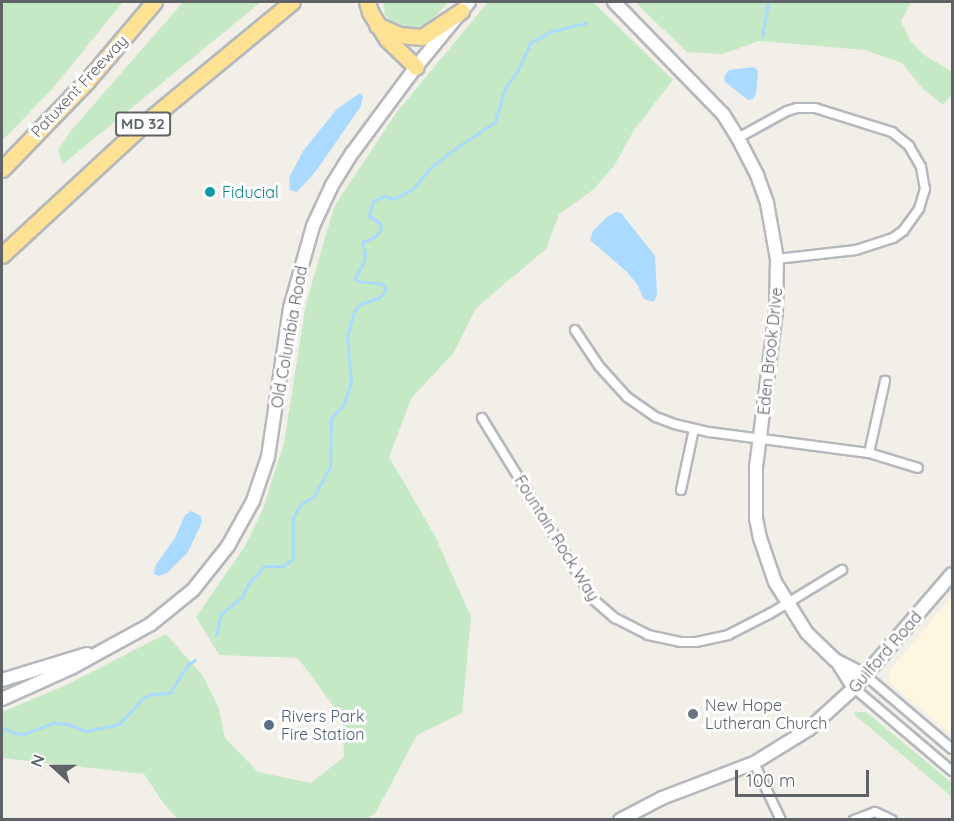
<!DOCTYPE html>
<html>
<head>
<meta charset="utf-8">
<style>
  body { margin:0 }
  #map { position:relative; width:954px; height:821px; overflow:hidden; background:#f1efe8; font-family:Quicksand,sans-serif }
  div>[style] { position:absolute }
  .commercial>* { inset:0; background:#fef7e0 }
  .green>* { inset:0; background:#c5e8c5 }
  .water>* { inset:0; background:#aadaff }
  .stream>* { height:3px; margin:-1.5px; padding:0 1.5px; transform-origin:1.5px; border-radius:1.5px; background:#aadaff }
  .roads { filter:drop-shadow(2px 0 #b5b8bc) drop-shadow(-2px 0 #b5b8bc) drop-shadow(0 2px #b5b8bc) drop-shadow(0 -2px #b5b8bc) }
  .street>* { height:8px; margin:-4px; padding:0 4px; transform-origin:4px; border-radius:4px; background:#fff }
  .secondary>* { height:12px; margin:-6px; padding:0 6px; transform-origin:6px; border-radius:6px; background:#fff }
  .highway>* { height:15px; margin:-7.5px; padding:0 7.5px; transform-origin:7.5px; border-radius:7.5px; background:#fde293 }
  .dots>* { width:16px; height:16px; translate:-50% -50%; box-sizing:border-box; border:3px solid #fff; border-radius:50% }
  span { translate:-50% -50%; white-space:nowrap; text-align:center; line-height:1.15; -webkit-text-stroke:6px #fff; paint-order:stroke }
  .shield-label span { padding:2px 4px; background:#fff; border:2px solid; border-radius:4px; -webkit-text-stroke-width:0 }
  .shield-label { font-size:15px; color:#5f6368; font-weight:700 }
  .street-label { font-size:16px; color:#5f6368 }
  .culture-label { font-size:16px; color:#0d838f }
  .left { translate:0 -50%; text-align:left }
  .worship-label { font-size:16px; color:#5b616d }
  .service-label { font-size:16px; color:#4e5e75 }
  .frame { position:absolute; inset:0; border:3px solid #5f6368; pointer-events:none }
  .north { position:absolute; left:24px; top:737px; width:60px; height:60px; -webkit-text-stroke:4px #fff; paint-order:stroke; rotate:291deg; font-size:16px; font-weight:700; line-height:24px; text-align:center; color:#5f6368 }
  .north::after { content:''; display:block; margin:auto; width:21px; height:27px; background:#5f6368; clip-path:polygon(50% 0,100% 100%,50% 72%,0 100%) }
  .scale { position:absolute; left:735px; top:770px; width:134px; height:27px; box-sizing:border-box; border:3px solid #5f6368; border-top:0; padding-left:8px; font-size:18px; line-height:21px; white-space:nowrap; color:#5f6368; -webkit-text-stroke:4px #fff; paint-order:stroke }
</style>
</head>
<body>
<div id="map">
  <div class="commercial">
    <div style="clip-path:polygon(952px 596px,952px 735px,890px 683px,889px 672px)"></div>
  </div>
  <div class="green">
    <div style="clip-path:polygon(2px 2px,123px 2px,52px 89px,2px 141px)"></div>
    <div style="clip-path:polygon(183px 2px,261px 2px,63px 164px,58px 150px,70px 132px)"></div>
    <div style="clip-path:polygon(383px 2px,449px 2px,427px 24px,413px 28px,395px 25px,385px 15px)"></div>
    <div style="clip-path:polygon(488px 2px,593px 2px,673px 80px,634px 130px,614px 166px,594px 189px,559px 214px,546px 249px,476px 308px,453px 354px,412px 397px,389px 457px,435px 536px,471px 617px,462px 713px,417px 735px,376px 812px,367px 819px,178px 819px,164px 804px,144px 774px,2px 758px,2px 712px,64px 686px,166px 634px,203px 676px,218px 706px,225px 738px,258px 772px,311px 783px,344px 757px,343px 719px,298px 658px,219px 655px,196px 617px,245px 546px,263px 509px,284px 443px,306px 304px,334px 207px,396px 113px)"></div>
    <div style="clip-path:polygon(635px 2px,911px 2px,901px 21px,910px 40px,924px 55px,952px 72px,952px 94px,943px 105px,922px 88px,902px 63px,865px 50px,759px 41px,723px 54px,687px 52px)"></div>
    <div style="clip-path:polygon(855px 712px,866px 712px,952px 783px,952px 797px,854px 714px)"></div>
  </div>
  <div class="water">
    <div style="clip-path:polygon(754px 67px,758px 71px,756px 94px,753px 99px,748px 100px,725px 82px,724px 77px,729px 70px)"></div>
    <div style="clip-path:polygon(360px 93px,363px 96px,361px 106px,316px 171px,297px 192px,290px 190px,289px 178px,303px 151px,337px 109px)"></div>
    <div style="clip-path:polygon(616px 212px,621px 213px,655px 256px,657px 296px,653px 302px,644px 299px,637px 284px,627px 272px,590px 240px,593px 231px,607px 217px)"></div>
    <div style="clip-path:polygon(191px 511px,201px 516px,202px 522px,188px 552px,167px 573px,159px 576px,154px 574px,155px 566px,175px 538px,185px 515px)"></div>
  </div>
  <div class="stream">
    <div style="left:762px;top:37px;width:36px;rotate:-80deg"></div>
    <div style="left:216px;top:635px;width:22px;rotate:-77deg"></div>
    <div style="left:221px;top:614px;width:27px;rotate:-39deg"></div>
    <div style="left:242px;top:597px;width:14px;rotate:-65deg"></div>
    <div style="left:248px;top:584px;width:24px;rotate:-48deg"></div>
    <div style="left:264px;top:566px;width:19px"></div>
    <div style="left:283px;top:566px;width:12px;rotate:-35deg"></div>
    <div style="left:293px;top:559px;width:41px;rotate:-90deg"></div>
    <div style="left:293px;top:518px;width:15px;rotate:-62deg"></div>
    <div style="left:300px;top:505px;width:17px;rotate:-33deg"></div>
    <div style="left:314px;top:496px;width:33px;rotate:-61deg"></div>
    <div style="left:330px;top:467px;width:49px;rotate:-88.8deg"></div>
    <div style="left:331px;top:418px;width:19px;rotate:-47deg"></div>
    <div style="left:344px;top:404px;width:23px;rotate:-72deg"></div>
    <div style="left:351px;top:382px;width:46px;rotate:-95deg"></div>
    <div style="left:347px;top:336px;width:26px;rotate:-74deg"></div>
    <div style="left:354px;top:311px;width:9px;rotate:-49deg"></div>
    <div style="left:360px;top:304px;width:19px;rotate:-18deg"></div>
    <div style="left:378px;top:298px;width:8px;rotate:-40deg"></div>
    <div style="left:384px;top:293px;width:5px;rotate:-79deg"></div>
    <div style="left:385px;top:288px;width:4px;rotate:-117deg"></div>
    <div style="left:383px;top:284px;width:25px;rotate:-173deg"></div>
    <div style="left:358px;top:281px;width:4px;rotate:-135deg"></div>
    <div style="left:355px;top:278px;width:19px;rotate:-62deg"></div>
    <div style="left:364px;top:261px;width:8px;rotate:-83deg"></div>
    <div style="left:365px;top:253px;width:11px;rotate:-105deg"></div>
    <div style="left:362px;top:242px;width:15px;rotate:-23deg"></div>
    <div style="left:376px;top:236px;width:9px;rotate:-54deg"></div>
    <div style="left:381px;top:229px;width:6px;rotate:-99deg"></div>
    <div style="left:380px;top:223px;width:13px;rotate:-148deg"></div>
    <div style="left:369px;top:216px;width:16px;rotate:-75deg"></div>
    <div style="left:373px;top:201px;width:12px;rotate:-24deg"></div>
    <div style="left:384px;top:196px;width:10px;rotate:17deg"></div>
    <div style="left:394px;top:199px;width:23px;rotate:-29deg"></div>
    <div style="left:414px;top:188px;width:23px;rotate:-52deg"></div>
    <div style="left:428px;top:170px;width:28px;rotate:-39deg"></div>
    <div style="left:450px;top:152px;width:54px;rotate:-33.7deg"></div>
    <div style="left:495px;top:122px;width:35px;rotate:-74deg"></div>
    <div style="left:505px;top:88px;width:22px;rotate:-54deg"></div>
    <div style="left:518px;top:70px;width:30px;rotate:-66deg"></div>
    <div style="left:530px;top:43px;width:25px;rotate:-29deg"></div>
    <div style="left:552px;top:31px;width:35px;rotate:-13deg"></div>
    <div style="left:2px;top:727px;width:13px;rotate:27deg"></div>
    <div style="left:14px;top:733px;width:9px;rotate:6deg"></div>
    <div style="left:23px;top:734px;width:33px;rotate:-20deg"></div>
    <div style="left:54px;top:723px;width:13px;rotate:4deg"></div>
    <div style="left:67px;top:724px;width:20px;rotate:20deg"></div>
    <div style="left:86px;top:731px;width:34px;rotate:-12deg"></div>
    <div style="left:119px;top:724px;width:35px;rotate:-47deg"></div>
    <div style="left:143px;top:698px;width:10px;rotate:-24deg"></div>
    <div style="left:152px;top:694px;width:18px;rotate:-3deg"></div>
    <div style="left:170px;top:693px;width:34px;rotate:-58deg"></div>
    <div style="left:188px;top:664px;width:8px;rotate:-30deg"></div>
  </div>
  <div class="roads">
    <div class="street">
      <div style="left:738px;top:138px;width:56px;rotate:-28.9deg"></div>
      <div style="left:787px;top:111px;width:10px;rotate:-17deg"></div>
      <div style="left:797px;top:108px;width:18px"></div>
      <div style="left:815px;top:108px;width:81px;rotate:17.3deg"></div>
      <div style="left:892px;top:132px;width:22px;rotate:39deg"></div>
      <div style="left:909px;top:146px;width:24px;rotate:60deg"></div>
      <div style="left:921px;top:167px;width:22px;rotate:80deg"></div>
      <div style="left:925px;top:189px;width:21px;rotate:107deg"></div>
      <div style="left:919px;top:209px;width:27px;rotate:126deg"></div>
      <div style="left:903px;top:231px;width:12px;rotate:145deg"></div>
      <div style="left:893px;top:238px;width:39px;rotate:162deg"></div>
      <div style="left:856px;top:250px;width:80px;rotate:173.5deg"></div>
      <div style="left:575px;top:330px;width:43px;rotate:56.3deg"></div>
      <div style="left:599px;top:366px;width:42px;rotate:47.9deg"></div>
      <div style="left:627px;top:397px;width:35px;rotate:35deg"></div>
      <div style="left:656px;top:417px;width:19px;rotate:21deg"></div>
      <div style="left:674px;top:424px;width:36px;rotate:13deg"></div>
      <div style="left:709px;top:432px;width:161px;rotate:7.5deg"></div>
      <div style="left:869px;top:453px;width:51px;rotate:17deg"></div>
      <div style="left:482px;top:418px;width:214px;rotate:58.4deg"></div>
      <div style="left:594px;top:600px;width:28px;rotate:41deg"></div>
      <div style="left:615px;top:618px;width:37px;rotate:27deg"></div>
      <div style="left:648px;top:635px;width:33px;rotate:12deg"></div>
      <div style="left:680px;top:642px;width:16px"></div>
      <div style="left:696px;top:642px;width:33px;rotate:-12deg"></div>
      <div style="left:728px;top:635px;width:48px;rotate:-27.1deg"></div>
      <div style="left:771px;top:613px;width:83px;rotate:-31.2deg"></div>
      <div style="left:869px;top:453px;width:74px;rotate:-77.5deg"></div>
      <div style="left:681px;top:490px;width:62px;rotate:-78deg"></div>
      <div style="left:865px;top:675px;width:114px;rotate:40.4deg"></div>
      <div style="left:854px;top:688px;width:128px;rotate:40.3deg"></div>
      <div style="left:754px;top:763px;width:63px;rotate:64.7deg"></div>
      <div style="left:854px;top:820px;width:22px;rotate:-21deg"></div>
      <div style="left:875px;top:812px;width:19px;rotate:25deg"></div>
    </div>
    <div class="secondary">
      <div style="left:614px;top:2px;width:156px;rotate:45.8deg"></div>
      <div style="left:723px;top:114px;width:28px;rotate:58deg"></div>
      <div style="left:738px;top:138px;width:42px;rotate:62.8deg"></div>
      <div style="left:757px;top:175px;width:30px;rotate:70deg"></div>
      <div style="left:767px;top:203px;width:57px;rotate:79.9deg"></div>
      <div style="left:777px;top:259px;width:52px;rotate:91.1deg"></div>
      <div style="left:776px;top:311px;width:158px;rotate:97.3deg"></div>
      <div style="left:756px;top:468px;width:50px;rotate:90deg"></div>
      <div style="left:756px;top:518px;width:20px;rotate:79deg"></div>
      <div style="left:760px;top:538px;width:46px;rotate:71.2deg"></div>
      <div style="left:775px;top:582px;width:60px;rotate:57.9deg"></div>
      <div style="left:807px;top:633px;width:39px;rotate:44deg"></div>
      <div style="left:835px;top:660px;width:34px;rotate:27deg"></div>
      <div style="left:837px;top:661px;width:32px;rotate:58deg"></div>
      <div style="left:2px;top:680px;width:89px;rotate:-17deg"></div>
      <div style="left:2px;top:699px;width:76px;rotate:-24.2deg"></div>
      <div style="left:71px;top:668px;width:91px;rotate:-28.8deg"></div>
      <div style="left:151px;top:624px;width:54px;rotate:-39deg"></div>
      <div style="left:193px;top:590px;width:56px;rotate:-51.5deg"></div>
      <div style="left:228px;top:546px;width:51px;rotate:-60.9deg"></div>
      <div style="left:253px;top:501px;width:46px;rotate:-71.2deg"></div>
      <div style="left:268px;top:457px;width:151px;rotate:-81.6deg"></div>
      <div style="left:290px;top:308px;width:85px;rotate:-74.3deg"></div>
      <div style="left:313px;top:226px;width:45px;rotate:-65.1deg"></div>
      <div style="left:332px;top:185px;width:39px;rotate:-58deg"></div>
      <div style="left:353px;top:152px;width:106px;rotate:-53.5deg"></div>
      <div style="left:416px;top:67px;width:84px;rotate:-50.8deg"></div>
      <div style="left:620px;top:820px;width:47px;rotate:-27.6deg"></div>
      <div style="left:662px;top:798px;width:98px;rotate:-20.8deg"></div>
      <div style="left:754px;top:763px;width:65px;rotate:-31.7deg"></div>
      <div style="left:809px;top:729px;width:61px;rotate:-42.3deg"></div>
      <div style="left:854px;top:688px;width:150px;rotate:-49.3deg"></div>
    </div>
    <div class="highway">
      <div style="left:367px;top:2px;width:10px;rotate:73deg"></div>
      <div style="left:370px;top:12px;width:32px;rotate:58deg"></div>
      <div style="left:387px;top:39px;width:40px;rotate:44deg"></div>
      <div style="left:377px;top:25px;width:24px;rotate:24deg"></div>
      <div style="left:399px;top:35px;width:23px;rotate:5deg"></div>
      <div style="left:422px;top:37px;width:47px;rotate:-33.7deg"></div>
      <div style="left:2px;top:169px;width:122px;rotate:-46deg"></div>
      <div style="left:87px;top:81px;width:104px;rotate:-49.7deg"></div>
      <div style="left:2px;top:255px;width:187px;rotate:-42.8deg"></div>
      <div style="left:139px;top:128px;width:198px;rotate:-39.5deg"></div>
    </div>
  </div>
  <div class="dots">
    <div style="left:210px;top:192px;background:#0f9aa8"></div>
    <div style="left:693px;top:714px;background:#6b7280"></div>
    <div style="left:269px;top:725px;background:#5c6f8a"></div>
  </div>
  <div class="shield-label">
    <span style="left:143px;top:124px">MD 32</span>
  </div>
  <div class="street-label">
    <span style="left:79px;top:86px;rotate:-47deg">Patuxent Freeway</span>
    <span style="left:289px;top:337px;rotate:-80deg">Old Columbia Road</span>
    <span style="left:770px;top:351px;rotate:-84deg">Eden Brook Drive</span>
    <span style="left:557px;top:538px;rotate:58deg">Fountain Rock Way</span>
    <span style="left:885px;top:652px;rotate:-49deg">Guilford Road</span>
  </div>
  <div class="culture-label">
    <span class="left" style="left:222px;top:192px">Fiducial</span>
  </div>
  <div class="worship-label">
    <span class="left" style="left:705px;top:714px">New Hope<br>Lutheran Church</span>
  </div>
  <div class="service-label">
    <span class="left" style="left:281px;top:725px">Rivers Park<br>Fire Station</span>
  </div>
  <div class="frame"></div>
  <div class="north">N</div>
  <div class="scale">100 m</div>
</div>
</body>
</html>
